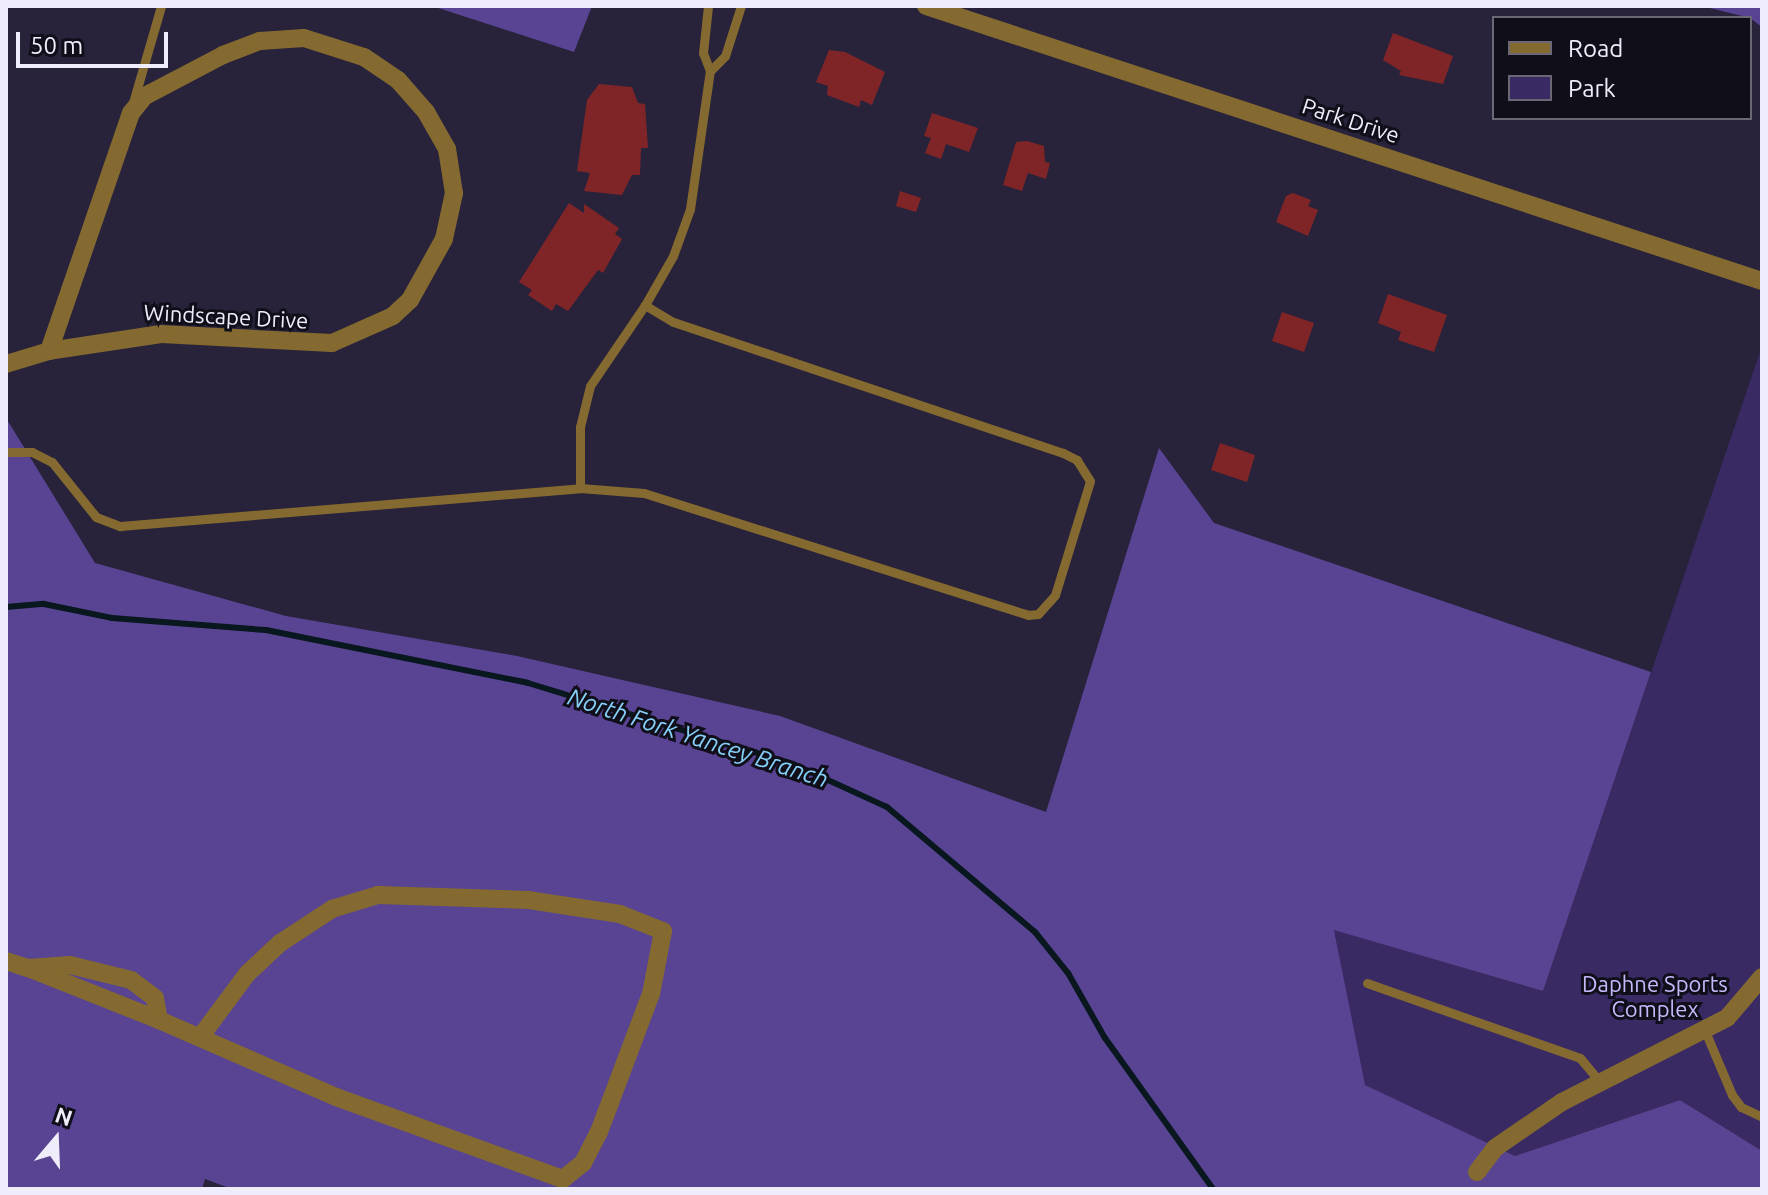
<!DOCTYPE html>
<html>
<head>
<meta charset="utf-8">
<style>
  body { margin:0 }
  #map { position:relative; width:1768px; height:1195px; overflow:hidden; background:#28233a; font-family:Ubuntu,sans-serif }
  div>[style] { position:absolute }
  .green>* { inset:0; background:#392a64 }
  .forest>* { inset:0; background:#584493 }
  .stream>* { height:6px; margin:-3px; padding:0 3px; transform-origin:3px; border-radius:3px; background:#09171e }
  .building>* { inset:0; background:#802527 }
  .service>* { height:9px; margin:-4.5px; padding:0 4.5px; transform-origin:4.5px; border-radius:4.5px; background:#846a30 }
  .minor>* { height:18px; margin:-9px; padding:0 9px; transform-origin:9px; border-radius:9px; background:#846a30 }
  span { translate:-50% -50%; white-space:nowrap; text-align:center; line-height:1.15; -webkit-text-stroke:6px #100f19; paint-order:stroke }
  .street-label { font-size:22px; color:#efedfc }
  .park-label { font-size:22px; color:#c5b9fc }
  .water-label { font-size:24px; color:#85cff8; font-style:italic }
  .frame { position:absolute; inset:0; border:8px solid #efedfc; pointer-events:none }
  .legend { position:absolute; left:1492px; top:16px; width:260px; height:104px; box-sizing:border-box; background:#100f19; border:2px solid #696874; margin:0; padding:10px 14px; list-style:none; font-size:24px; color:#efedfc }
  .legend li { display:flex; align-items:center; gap:16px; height:40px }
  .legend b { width:40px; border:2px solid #696874 }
  .north { position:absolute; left:16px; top:1099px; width:80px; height:80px; -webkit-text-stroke:6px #100f19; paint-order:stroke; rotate:19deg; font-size:22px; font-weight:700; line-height:32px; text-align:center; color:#efedfc }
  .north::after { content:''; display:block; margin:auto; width:28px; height:36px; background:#efedfc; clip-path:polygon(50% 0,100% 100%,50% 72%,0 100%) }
  .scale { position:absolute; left:16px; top:32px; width:152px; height:36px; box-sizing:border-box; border:4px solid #efedfc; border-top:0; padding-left:10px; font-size:24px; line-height:28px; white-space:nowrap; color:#efedfc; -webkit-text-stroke:6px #100f19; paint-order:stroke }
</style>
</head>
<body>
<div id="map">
  <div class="green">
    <div style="clip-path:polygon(1762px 346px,1762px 1151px,1680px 1100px,1515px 1156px,1364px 1085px,1334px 929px,1543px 991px)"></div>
  </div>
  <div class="forest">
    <div style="clip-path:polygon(432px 6px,592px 6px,574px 52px)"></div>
    <div style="clip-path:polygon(1702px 6px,1762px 6px,1762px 27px,1750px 18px)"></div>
    <div style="clip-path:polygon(6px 418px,95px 563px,286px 616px,517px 656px,780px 716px,1046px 812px,1159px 448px,1214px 523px,1651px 672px,1543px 991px,1334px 930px,1365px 1085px,1515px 1156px,1680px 1100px,1762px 1151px,1762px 1189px,232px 1189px,205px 1179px,202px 1189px,6px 1189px)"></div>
  </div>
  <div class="stream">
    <div style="left:6px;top:607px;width:38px;rotate:-5deg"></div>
    <div style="left:44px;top:604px;width:69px;rotate:11.6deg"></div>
    <div style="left:112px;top:618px;width:154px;rotate:4.5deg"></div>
    <div style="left:266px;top:630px;width:267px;rotate:11.4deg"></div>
    <div style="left:528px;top:683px;width:277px;rotate:17deg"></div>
    <div style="left:793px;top:764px;width:103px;rotate:24.6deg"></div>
    <div style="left:887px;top:807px;width:194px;rotate:40.2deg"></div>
    <div style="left:1035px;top:932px;width:53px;rotate:51.2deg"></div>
    <div style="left:1068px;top:973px;width:75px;rotate:60.4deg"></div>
    <div style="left:1105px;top:1038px;width:186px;rotate:54.4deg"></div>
  </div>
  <div class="building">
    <div style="clip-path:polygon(1393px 33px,1453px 56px,1443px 84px,1399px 75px,1401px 71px,1383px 60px)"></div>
    <div style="clip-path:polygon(829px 50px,845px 52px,885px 72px,872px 105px,861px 100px,859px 107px,827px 95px,828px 86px,816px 82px)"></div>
    <div style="clip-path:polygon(599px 84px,632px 87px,638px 103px,645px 104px,648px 148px,641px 148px,640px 175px,632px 175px,622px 195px,584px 191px,590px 173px,577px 171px,587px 100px)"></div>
    <div style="clip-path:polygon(932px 113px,978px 128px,969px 152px,946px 144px,941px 159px,925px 153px,931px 138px,924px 136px)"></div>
    <div style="clip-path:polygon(1027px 141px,1044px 146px,1045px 162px,1050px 163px,1046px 179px,1028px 173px,1022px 191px,1003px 185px,1016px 142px)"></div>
    <div style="clip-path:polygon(900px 191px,921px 198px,916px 212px,896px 206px)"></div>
    <div style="clip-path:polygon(1293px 193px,1311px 200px,1308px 206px,1318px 210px,1308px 236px,1276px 222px,1286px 196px)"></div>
    <div style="clip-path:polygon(569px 203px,584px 213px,584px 204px,619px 228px,615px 234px,622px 239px,603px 273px,598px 270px,568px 311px,556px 304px,552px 311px,528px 295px,532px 290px,519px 282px)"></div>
    <div style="clip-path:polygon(1388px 294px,1447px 315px,1434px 352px,1398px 340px,1401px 332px,1378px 323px)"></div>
    <div style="clip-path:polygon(1282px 312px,1314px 323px,1304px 352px,1272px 341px)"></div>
    <div style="clip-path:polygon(1220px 443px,1255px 455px,1247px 482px,1211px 470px)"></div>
  </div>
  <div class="service">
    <div style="left:710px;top:71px;width:21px;rotate:-45deg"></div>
    <div style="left:725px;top:56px;width:52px;rotate:-72.3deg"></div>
    <div style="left:132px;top:106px;width:104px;rotate:-73.8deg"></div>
    <div style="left:645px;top:305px;width:56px;rotate:-60.3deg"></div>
    <div style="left:673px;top:256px;width:50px;rotate:-70.1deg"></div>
    <div style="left:690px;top:209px;width:139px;rotate:-81.8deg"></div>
    <div style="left:710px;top:71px;width:19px;rotate:-111deg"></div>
    <div style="left:703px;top:53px;width:47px;rotate:-83.9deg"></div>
    <div style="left:6px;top:452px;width:26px"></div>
    <div style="left:32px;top:452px;width:22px;rotate:27deg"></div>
    <div style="left:52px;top:462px;width:70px;rotate:51.3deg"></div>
    <div style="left:96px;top:517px;width:26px;rotate:21deg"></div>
    <div style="left:120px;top:526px;width:462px;rotate:-4.7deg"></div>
    <div style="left:580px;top:488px;width:64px;rotate:4.5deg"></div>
    <div style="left:644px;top:493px;width:403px;rotate:17.6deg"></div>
    <div style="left:1028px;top:615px;width:10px;rotate:-6deg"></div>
    <div style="left:1038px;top:614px;width:25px;rotate:-48deg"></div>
    <div style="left:1055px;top:595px;width:119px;rotate:-72.9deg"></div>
    <div style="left:1090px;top:481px;width:25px;rotate:-122deg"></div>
    <div style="left:1077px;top:460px;width:16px;rotate:-153deg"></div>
    <div style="left:1063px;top:453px;width:411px;rotate:-161.4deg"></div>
    <div style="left:673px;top:322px;width:33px;rotate:-149deg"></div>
    <div style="left:645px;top:305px;width:98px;rotate:124.2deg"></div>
    <div style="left:590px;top:386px;width:42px;rotate:103.7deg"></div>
    <div style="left:580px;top:427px;width:61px;rotate:90deg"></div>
    <div style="left:1367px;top:983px;width:226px;rotate:19.4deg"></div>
    <div style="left:1580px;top:1058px;width:33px;rotate:50deg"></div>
    <div style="left:1705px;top:1031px;width:69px;rotate:67.1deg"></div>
    <div style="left:1732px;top:1095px;width:15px;rotate:53deg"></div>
    <div style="left:1741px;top:1107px;width:23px;rotate:25deg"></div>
  </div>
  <div class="minor">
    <div style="left:926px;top:6px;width:880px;rotate:18.21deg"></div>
    <div style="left:304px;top:38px;width:63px;rotate:17.6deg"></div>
    <div style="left:364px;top:57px;width:41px;rotate:34.1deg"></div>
    <div style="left:398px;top:80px;width:43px;rotate:48.8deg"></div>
    <div style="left:426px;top:112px;width:43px;rotate:60.4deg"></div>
    <div style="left:447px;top:149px;width:45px;rotate:81deg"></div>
    <div style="left:454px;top:193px;width:47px;rotate:102.3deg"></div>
    <div style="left:444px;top:239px;width:70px;rotate:119.1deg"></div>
    <div style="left:410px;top:300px;width:23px;rotate:137deg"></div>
    <div style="left:393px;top:316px;width:67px;rotate:156.1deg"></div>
    <div style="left:332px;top:343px;width:171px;rotate:-177deg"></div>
    <div style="left:161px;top:334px;width:113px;rotate:171.4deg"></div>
    <div style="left:49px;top:351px;width:252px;rotate:-71deg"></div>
    <div style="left:131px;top:113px;width:22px;rotate:-51deg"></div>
    <div style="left:145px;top:96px;width:88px;rotate:-27.7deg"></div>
    <div style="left:223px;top:55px;width:40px;rotate:-21deg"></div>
    <div style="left:260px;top:41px;width:44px;rotate:-3.9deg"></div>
    <div style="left:6px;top:364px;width:45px;rotate:-16.8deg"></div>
    <div style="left:6px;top:961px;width:23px;rotate:18deg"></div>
    <div style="left:70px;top:965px;width:63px;rotate:13.8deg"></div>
    <div style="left:131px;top:980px;width:30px;rotate:37deg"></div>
    <div style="left:155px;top:998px;width:22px;rotate:80deg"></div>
    <div style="left:159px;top:1020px;width:141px;rotate:-158.3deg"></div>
    <div style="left:28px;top:968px;width:42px;rotate:-4.1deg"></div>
    <div style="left:159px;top:1020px;width:193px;rotate:23.5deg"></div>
    <div style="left:336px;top:1097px;width:241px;rotate:19.9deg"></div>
    <div style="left:563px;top:1179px;width:26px;rotate:-39deg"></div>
    <div style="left:583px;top:1163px;width:35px;rotate:-63deg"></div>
    <div style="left:599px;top:1132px;width:147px;rotate:-69.4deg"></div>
    <div style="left:651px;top:994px;width:64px;rotate:-79.2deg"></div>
    <div style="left:663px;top:931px;width:46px;rotate:-158.4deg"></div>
    <div style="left:620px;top:914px;width:92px;rotate:-171.3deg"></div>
    <div style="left:529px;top:900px;width:151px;rotate:-178.1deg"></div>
    <div style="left:378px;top:895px;width:48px;rotate:163.1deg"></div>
    <div style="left:332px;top:909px;width:62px;rotate:146.8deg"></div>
    <div style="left:280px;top:943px;width:45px;rotate:136.8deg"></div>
    <div style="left:247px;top:974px;width:77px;rotate:126.6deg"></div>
    <div style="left:1477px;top:1172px;width:30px;rotate:-53deg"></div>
    <div style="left:1495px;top:1148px;width:81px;rotate:-34.5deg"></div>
    <div style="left:1562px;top:1102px;width:185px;rotate:-27deg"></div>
    <div style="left:1727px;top:1018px;width:54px;rotate:-49.5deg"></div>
  </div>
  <div class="street-label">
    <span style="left:1351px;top:120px;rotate:18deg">Park Drive</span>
    <span style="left:226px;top:316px;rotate:3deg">Windscape Drive</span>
  </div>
  <div class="park-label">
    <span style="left:1655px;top:996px">Daphne Sports<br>Complex</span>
  </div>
  <div class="water-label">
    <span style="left:698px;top:738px;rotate:18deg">North Fork Yancey Branch</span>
  </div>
  <div class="frame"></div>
  <ul class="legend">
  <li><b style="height:10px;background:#846a30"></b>Road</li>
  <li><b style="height:22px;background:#392a64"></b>Park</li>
  </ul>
  <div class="north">N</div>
  <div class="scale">50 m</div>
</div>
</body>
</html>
